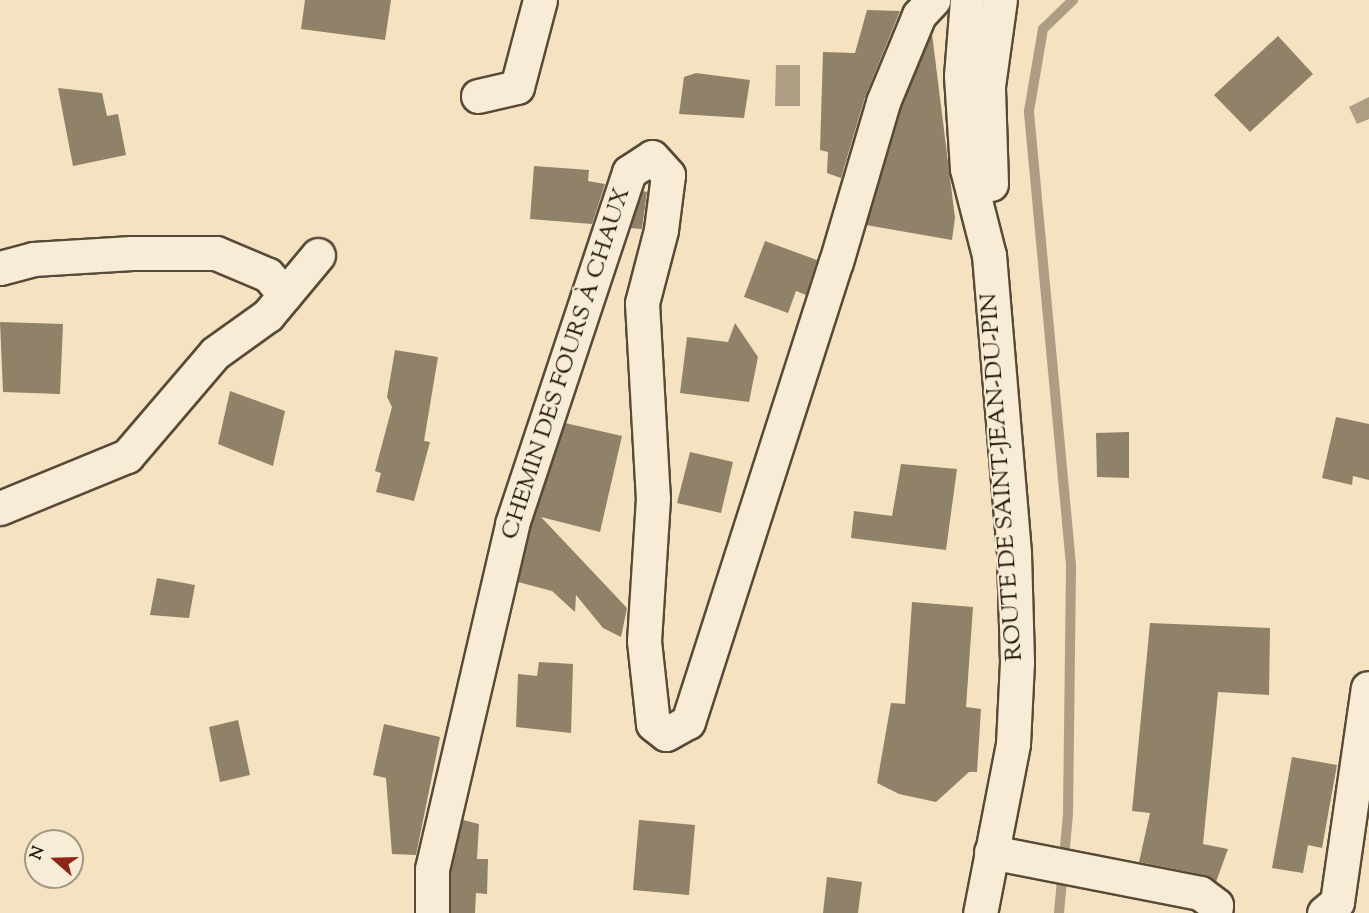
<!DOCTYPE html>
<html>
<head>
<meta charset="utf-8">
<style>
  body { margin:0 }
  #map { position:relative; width:1369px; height:913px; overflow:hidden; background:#f4e2c0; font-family:"Sorts Mill Goudy",serif }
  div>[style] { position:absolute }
  .water>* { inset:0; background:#ad9d82 }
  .stream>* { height:10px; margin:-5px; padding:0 5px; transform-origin:5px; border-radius:5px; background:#ad9d82 }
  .building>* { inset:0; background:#908169 }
  .roads { filter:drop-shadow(2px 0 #584a38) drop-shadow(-2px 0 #584a38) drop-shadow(0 2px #584a38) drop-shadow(0 -2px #584a38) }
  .minor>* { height:33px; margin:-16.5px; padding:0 16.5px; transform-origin:16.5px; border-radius:16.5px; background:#f8ecd6 }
  .secondary>* { height:33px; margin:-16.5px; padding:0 16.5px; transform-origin:16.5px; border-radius:16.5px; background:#f8ecd6 }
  span { translate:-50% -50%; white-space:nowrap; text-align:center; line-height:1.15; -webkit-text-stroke:4.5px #f8ecd6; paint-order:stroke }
  .street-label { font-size:24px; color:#24180b }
  .north { position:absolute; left:24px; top:829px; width:60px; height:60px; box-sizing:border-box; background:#f8ecd6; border:2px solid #a39785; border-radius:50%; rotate:290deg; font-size:16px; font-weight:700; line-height:24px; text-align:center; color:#24180b }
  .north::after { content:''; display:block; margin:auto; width:21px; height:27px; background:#8f2418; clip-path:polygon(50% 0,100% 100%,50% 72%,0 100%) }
</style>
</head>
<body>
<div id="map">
  <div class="water">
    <div style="clip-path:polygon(776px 65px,800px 65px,800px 106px,775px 106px)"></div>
    <div style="clip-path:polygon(1369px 97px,1369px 119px,1357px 124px,1349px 107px)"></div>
  </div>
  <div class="stream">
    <div style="left:1059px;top:913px;width:99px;rotate:-84.8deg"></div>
    <div style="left:1068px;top:814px;width:249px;rotate:-89.3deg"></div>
    <div style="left:1071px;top:565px;width:456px;rotate:-95.3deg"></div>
    <div style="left:1029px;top:111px;width:83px;rotate:-80.3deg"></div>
    <div style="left:1043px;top:29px;width:42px;rotate:-44deg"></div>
  </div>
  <div class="building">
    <div style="clip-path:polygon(305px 0,391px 0,385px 40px,301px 29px)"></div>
    <div style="clip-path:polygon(867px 10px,900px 11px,865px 97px,841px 178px,827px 173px,828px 152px,820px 150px,823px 52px,855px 53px)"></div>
    <div style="clip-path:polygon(932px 34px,955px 218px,952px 240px,866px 225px,901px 108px)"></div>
    <div style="clip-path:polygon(1278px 36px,1313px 74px,1250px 132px,1214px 95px)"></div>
    <div style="clip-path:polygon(696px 73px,750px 80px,744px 118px,679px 114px,684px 77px)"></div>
    <div style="clip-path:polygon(58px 88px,102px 93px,107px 116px,118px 114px,126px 155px,73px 166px)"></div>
    <div style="clip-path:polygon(534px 166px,589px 170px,588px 181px,605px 184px,592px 224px,530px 219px)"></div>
    <div style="clip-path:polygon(643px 191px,647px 192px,642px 229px,630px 228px)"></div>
    <div style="clip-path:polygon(765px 241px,817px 260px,806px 295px,796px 291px,788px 313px,744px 297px)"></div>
    <div style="clip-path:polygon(0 322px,63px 324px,60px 394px,3px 392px)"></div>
    <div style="clip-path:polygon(735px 323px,758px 357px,749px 402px,680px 393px,687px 337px,728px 342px)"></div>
    <div style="clip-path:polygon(395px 350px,438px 357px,424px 441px,430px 442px,414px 501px,376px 492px,381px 473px,375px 471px,392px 407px,387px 397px)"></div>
    <div style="clip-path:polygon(230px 391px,285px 411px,273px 466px,218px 444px)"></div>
    <div style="clip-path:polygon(1336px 417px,1369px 424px,1369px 480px,1353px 476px,1352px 485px,1322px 478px)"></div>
    <div style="clip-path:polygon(565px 423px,622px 436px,600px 532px,541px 517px,627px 608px,621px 637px,603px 628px,576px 595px,575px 612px,552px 591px,518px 582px,530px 529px)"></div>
    <div style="clip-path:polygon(1129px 432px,1129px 478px,1097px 477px,1096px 433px)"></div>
    <div style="clip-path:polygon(690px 452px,733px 462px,721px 513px,677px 503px)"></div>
    <div style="clip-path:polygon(901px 464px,957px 469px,946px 550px,851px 538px,854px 511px,892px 516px)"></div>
    <div style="clip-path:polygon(157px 578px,195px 585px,189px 618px,150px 615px)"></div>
    <div style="clip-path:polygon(912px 602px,973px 607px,966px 707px,981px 709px,977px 772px,969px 772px,936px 802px,899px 794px,877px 783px,891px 703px,905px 704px)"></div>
    <div style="clip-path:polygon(1150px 623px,1270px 628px,1269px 695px,1218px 692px,1203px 844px,1228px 849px,1216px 882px,1204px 875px,1139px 862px,1150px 813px,1132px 811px)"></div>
    <div style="clip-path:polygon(539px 662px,573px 664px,571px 733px,516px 727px,518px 674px,537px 676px)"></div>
    <div style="clip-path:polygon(238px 720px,250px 775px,220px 782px,209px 727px)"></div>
    <div style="clip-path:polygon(384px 724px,440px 737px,416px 855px,392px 854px,386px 778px,373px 775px)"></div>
    <div style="clip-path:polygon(1292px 757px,1337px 765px,1322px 848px,1308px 845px,1303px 873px,1272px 868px)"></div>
    <div style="clip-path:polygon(463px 820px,479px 824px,477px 859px,488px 859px,487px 894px,476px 893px,475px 913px,451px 913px,451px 871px)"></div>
    <div style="clip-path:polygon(639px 820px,695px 825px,689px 895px,633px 890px)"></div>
    <div style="clip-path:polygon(827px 877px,862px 882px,858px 913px,823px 913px)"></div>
  </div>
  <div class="roads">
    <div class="minor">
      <div style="left:478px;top:96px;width:40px;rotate:-13deg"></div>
      <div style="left:517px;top:87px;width:90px;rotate:-75.2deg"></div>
      <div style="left:0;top:268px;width:34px;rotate:-15deg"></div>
      <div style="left:33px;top:259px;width:99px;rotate:-3.5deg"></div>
      <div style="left:132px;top:253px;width:84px"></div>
      <div style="left:216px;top:253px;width:56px;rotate:22.9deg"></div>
      <div style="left:268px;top:275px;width:26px;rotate:50deg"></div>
      <div style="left:0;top:508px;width:137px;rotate:-22.3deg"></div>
      <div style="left:127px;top:456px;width:135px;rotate:-49.5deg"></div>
      <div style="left:215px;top:353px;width:65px;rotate:-35.6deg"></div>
      <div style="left:268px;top:315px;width:78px;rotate:-50.2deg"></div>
      <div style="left:991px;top:852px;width:213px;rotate:11.1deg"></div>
      <div style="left:1200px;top:893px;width:20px;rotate:37deg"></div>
      <div style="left:1216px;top:905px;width:8px;rotate:97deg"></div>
      <div style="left:432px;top:913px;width:44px;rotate:-90deg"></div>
      <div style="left:432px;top:869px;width:354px;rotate:-76.9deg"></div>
      <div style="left:512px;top:524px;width:371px;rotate:-71.6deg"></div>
      <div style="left:629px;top:172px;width:27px;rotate:-33deg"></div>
      <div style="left:652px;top:157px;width:24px;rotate:48deg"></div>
      <div style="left:668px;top:175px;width:55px;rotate:97.3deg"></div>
      <div style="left:661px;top:230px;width:75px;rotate:104.6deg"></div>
      <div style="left:642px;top:303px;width:195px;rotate:86.8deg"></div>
      <div style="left:653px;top:498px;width:143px;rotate:93.6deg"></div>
      <div style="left:644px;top:641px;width:83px;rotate:83.8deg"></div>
      <div style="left:653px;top:724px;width:16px;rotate:38deg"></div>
      <div style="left:666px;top:734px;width:25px;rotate:-29deg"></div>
      <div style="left:688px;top:722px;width:483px;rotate:-72.2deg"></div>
      <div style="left:836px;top:262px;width:167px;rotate:-73.6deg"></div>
      <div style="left:883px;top:102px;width:94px;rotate:-67.5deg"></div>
      <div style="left:919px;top:15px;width:21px;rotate:-47deg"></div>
      <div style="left:1324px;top:913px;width:17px;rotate:-40deg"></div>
      <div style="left:1337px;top:902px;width:216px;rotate:-81.8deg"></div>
    </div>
    <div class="secondary">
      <div style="left:967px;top:0;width:76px;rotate:94.5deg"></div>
      <div style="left:961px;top:76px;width:93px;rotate:86.3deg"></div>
      <div style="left:967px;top:169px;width:89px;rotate:75.7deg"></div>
      <div style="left:989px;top:255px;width:300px;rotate:85.2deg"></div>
      <div style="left:1014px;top:554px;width:108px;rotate:88.4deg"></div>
      <div style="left:1017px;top:662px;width:82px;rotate:92.8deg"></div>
      <div style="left:1013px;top:744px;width:172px;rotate:101deg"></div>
      <div style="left:991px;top:184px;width:98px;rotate:-91.8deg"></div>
      <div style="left:988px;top:86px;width:87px;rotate:-82.1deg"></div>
    </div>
  </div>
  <div class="street-label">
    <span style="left:567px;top:364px;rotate:-72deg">CHEMIN DES FOURS À CHAUX</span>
    <span style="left:1003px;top:477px;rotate:-94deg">ROUTE DE SAINT-JEAN-DU-PIN</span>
  </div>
  <div class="north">N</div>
</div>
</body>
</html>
